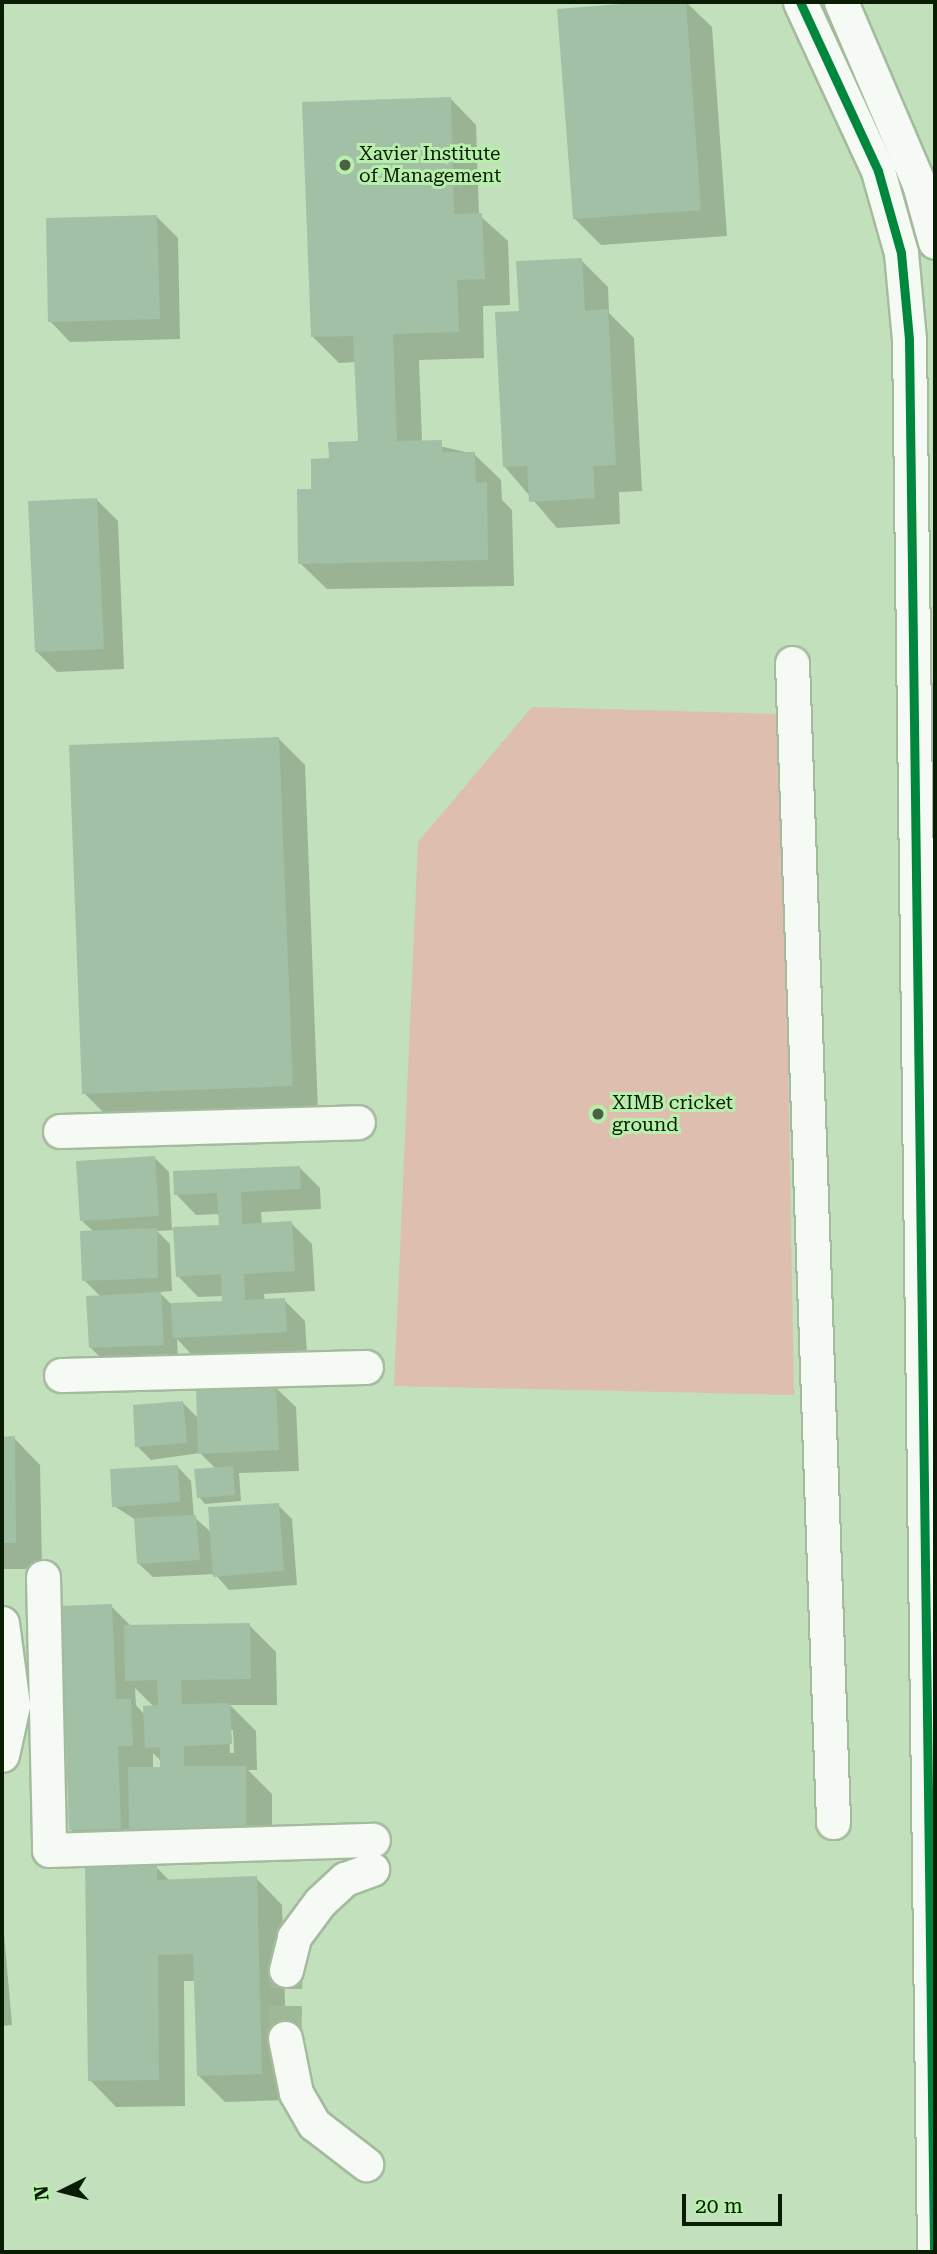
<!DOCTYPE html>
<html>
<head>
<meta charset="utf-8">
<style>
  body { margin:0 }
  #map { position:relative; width:937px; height:2254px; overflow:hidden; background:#c2e0bb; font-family:"Roboto Serif",serif }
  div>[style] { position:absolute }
  .green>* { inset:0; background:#debeae }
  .shadow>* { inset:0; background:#0003 }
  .building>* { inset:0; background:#a2c0a6 }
  .minor-tunnel>* { height:33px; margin-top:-16.5px; transform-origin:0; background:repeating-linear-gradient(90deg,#9db996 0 33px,transparent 0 50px) }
  .roads { filter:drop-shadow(2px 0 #a4bb9e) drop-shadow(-2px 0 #a4bb9e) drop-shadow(0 2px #a4bb9e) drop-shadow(0 -2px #a4bb9e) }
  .minor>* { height:33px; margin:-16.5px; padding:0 16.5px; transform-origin:16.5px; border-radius:16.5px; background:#f6faf5 }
  .cycleway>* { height:9px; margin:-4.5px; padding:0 4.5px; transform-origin:4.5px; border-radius:4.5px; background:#00873e }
  .dots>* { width:19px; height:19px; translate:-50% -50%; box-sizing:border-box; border:4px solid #b9efac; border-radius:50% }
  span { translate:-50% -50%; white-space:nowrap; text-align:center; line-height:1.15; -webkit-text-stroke:6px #b9efac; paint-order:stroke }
  .poi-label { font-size:19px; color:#091d04 }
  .left { translate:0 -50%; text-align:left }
  .frame { position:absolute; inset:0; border:4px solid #091d04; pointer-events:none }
  .north { position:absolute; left:28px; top:2156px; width:70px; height:70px; -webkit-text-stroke:5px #b9efac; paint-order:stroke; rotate:264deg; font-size:19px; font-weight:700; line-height:28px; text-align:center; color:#091d04 }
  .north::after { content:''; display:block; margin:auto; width:24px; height:32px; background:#091d04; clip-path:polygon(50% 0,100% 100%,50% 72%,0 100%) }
  .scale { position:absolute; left:682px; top:2194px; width:100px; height:32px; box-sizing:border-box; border:4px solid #091d04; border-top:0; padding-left:9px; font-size:21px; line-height:24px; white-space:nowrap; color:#091d04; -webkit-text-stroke:5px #b9efac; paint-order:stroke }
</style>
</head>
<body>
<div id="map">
  <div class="green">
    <div style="clip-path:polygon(532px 707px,782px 714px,794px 1395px,394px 1386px,418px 842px)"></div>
  </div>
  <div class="shadow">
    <div style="clip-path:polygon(686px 2px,712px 27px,727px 236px,601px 245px,575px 219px,559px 10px)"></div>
    <div style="clip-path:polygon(450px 98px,476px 125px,479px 215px,508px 241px,510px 305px,483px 306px,484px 358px,419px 360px,422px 442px,474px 454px,501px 480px,502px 500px,512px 510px,514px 586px,327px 589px,300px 563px,313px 490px,331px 460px,359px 443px,356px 362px,339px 363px,312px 336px)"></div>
    <div style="clip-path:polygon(157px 217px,178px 238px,180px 339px,70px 342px,50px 321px)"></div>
    <div style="clip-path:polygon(581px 260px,608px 287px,609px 313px,634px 338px,642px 491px,619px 492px,620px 524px,557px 528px,505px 467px,520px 313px)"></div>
    <div style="clip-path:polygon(97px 500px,118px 521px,124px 669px,57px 672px,36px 651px)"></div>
    <div style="clip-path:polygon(279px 739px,305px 765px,318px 1112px,111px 1120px,84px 1093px)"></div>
    <div style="clip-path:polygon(evenodd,155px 1158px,169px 1172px,172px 1229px,220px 1227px,220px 1214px,196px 1215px,176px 1194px,299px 1167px,320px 1188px,321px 1209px,261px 1212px,262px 1224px,291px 1223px,312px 1244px,315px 1291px,264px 1294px,265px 1301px,284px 1300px,305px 1321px,307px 1353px,195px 1358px,177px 1339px,178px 1358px,105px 1362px,91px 1348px,101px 1297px,84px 1280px,94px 1232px,81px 1220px,155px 1158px,175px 1230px,178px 1276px,198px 1297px,223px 1296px,223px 1303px,172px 1305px,159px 1292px,172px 1291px,170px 1244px,157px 1231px,175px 1230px)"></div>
    <div style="clip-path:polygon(275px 1387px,296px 1407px,299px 1471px,239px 1473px,241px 1501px,205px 1504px,199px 1497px,216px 1469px,200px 1453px,151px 1460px,137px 1446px,183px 1403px,199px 1419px)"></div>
    <div style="clip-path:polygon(2px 1438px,14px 1438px,40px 1465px,42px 1569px,2px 1569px)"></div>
    <div style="clip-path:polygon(177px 1466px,191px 1481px,194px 1517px,212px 1533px,278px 1505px,292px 1519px,297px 1585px,229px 1590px,215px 1574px,153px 1577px,138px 1563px,136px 1520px,114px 1506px)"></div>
    <div style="clip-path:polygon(evenodd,111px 1606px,132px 1627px,249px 1625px,276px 1652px,277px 1705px,230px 1705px,256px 1731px,257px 1770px,248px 1770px,272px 1794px,272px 1853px,92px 1850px,71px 1830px,111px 1606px,135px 1688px,154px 1707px,145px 1715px,136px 1705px,135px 1688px,111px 1606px,229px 1730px,233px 1730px,234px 1753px,230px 1753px,229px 1730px,111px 1606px,153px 1753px,162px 1762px,162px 1769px,153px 1769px,153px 1753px)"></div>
    <div style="clip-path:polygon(156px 1867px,170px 1881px,256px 1878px,282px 1905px,288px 2100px,225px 2102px,198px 2075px,196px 1981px,184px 1981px,185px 2106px,116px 2107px,90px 2080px)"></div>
    <div style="clip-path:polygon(2px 1910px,12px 2025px,2px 2026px)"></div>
  </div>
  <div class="building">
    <div style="clip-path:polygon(647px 2px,686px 2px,701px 210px,573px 219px,557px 9px)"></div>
    <div style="clip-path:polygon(451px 97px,454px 214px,482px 213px,485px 279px,457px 280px,459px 332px,393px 334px,397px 441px,442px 440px,442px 452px,475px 452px,476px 483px,487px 482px,488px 560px,298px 564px,297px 489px,311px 489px,311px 459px,329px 458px,328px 442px,358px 441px,353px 336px,311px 337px,302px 102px)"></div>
    <div style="clip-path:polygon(157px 215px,160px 319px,48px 322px,46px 218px)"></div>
    <div style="clip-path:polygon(582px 258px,585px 311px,608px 309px,616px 465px,593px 466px,595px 498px,529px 502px,527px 466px,503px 467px,495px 312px,519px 311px,516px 261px)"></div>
    <div style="clip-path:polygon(97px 498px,104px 649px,35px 652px,28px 501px)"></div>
    <div style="clip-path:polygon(279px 737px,293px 1086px,82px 1094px,69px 745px)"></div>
    <div style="clip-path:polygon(155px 1156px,159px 1216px,80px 1221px,76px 1161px)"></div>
    <div style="clip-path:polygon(300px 1166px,301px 1189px,241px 1192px,242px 1224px,292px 1221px,295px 1271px,244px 1274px,245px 1300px,285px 1298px,287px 1332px,173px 1338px,171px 1303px,222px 1301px,221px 1274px,176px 1277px,173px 1227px,219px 1225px,217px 1193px,174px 1195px,173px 1171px)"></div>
    <div style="clip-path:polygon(157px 1228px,158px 1278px,82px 1281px,80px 1231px)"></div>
    <div style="clip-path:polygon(161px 1292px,164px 1345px,89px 1348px,86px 1296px)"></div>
    <div style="clip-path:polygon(276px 1385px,279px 1450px,198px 1454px,196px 1388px)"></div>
    <div style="clip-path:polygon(183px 1401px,187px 1443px,135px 1447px,133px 1405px)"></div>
    <div style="clip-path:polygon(15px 1436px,16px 1543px,2px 1543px,2px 1437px)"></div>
    <div style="clip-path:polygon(178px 1465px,180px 1502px,112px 1507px,110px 1469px)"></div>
    <div style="clip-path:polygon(233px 1466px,235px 1495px,197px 1498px,194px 1469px)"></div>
    <div style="clip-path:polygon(279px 1503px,284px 1571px,213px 1577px,208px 1507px)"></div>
    <div style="clip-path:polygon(196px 1515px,200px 1560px,137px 1564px,134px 1518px)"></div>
    <div style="clip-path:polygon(112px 1604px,116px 1699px,131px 1699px,133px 1746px,118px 1746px,121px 1829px,69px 1830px,61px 1606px)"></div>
    <div style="clip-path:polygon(250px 1623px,251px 1679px,181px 1680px,182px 1704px,230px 1703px,232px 1744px,184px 1746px,184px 1766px,246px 1766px,246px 1827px,129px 1829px,128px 1767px,160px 1767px,160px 1747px,145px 1748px,143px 1706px,158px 1705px,157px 1680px,125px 1681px,124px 1625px)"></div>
    <div style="clip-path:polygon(85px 1866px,157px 1866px,157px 1880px,257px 1876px,262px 2074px,197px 2076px,193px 1954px,158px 1955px,159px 2080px,88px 2081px)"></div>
  </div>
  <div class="minor-tunnel">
    <div style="left:285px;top:2038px;width:68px;rotate:-89.2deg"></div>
  </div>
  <div class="roads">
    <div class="minor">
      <div style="left:800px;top:2px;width:186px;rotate:65.2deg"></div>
      <div style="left:878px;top:171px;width:85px;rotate:74.3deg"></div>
      <div style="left:901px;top:253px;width:87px;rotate:84.7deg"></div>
      <div style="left:909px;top:340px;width:1912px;rotate:89.25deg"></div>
      <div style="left:841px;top:2px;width:198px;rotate:66.8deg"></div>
      <div style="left:919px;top:184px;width:60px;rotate:74.6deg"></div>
      <div style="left:792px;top:663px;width:1160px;rotate:87.97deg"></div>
      <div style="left:60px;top:1131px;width:298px;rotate:-1.7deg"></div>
      <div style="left:61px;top:1375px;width:305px;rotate:-1.5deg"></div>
      <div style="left:43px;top:1577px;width:273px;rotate:88.7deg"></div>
      <div style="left:49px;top:1850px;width:324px;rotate:-1.8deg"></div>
      <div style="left:2px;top:1623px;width:83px;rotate:82.4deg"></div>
      <div style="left:13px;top:1705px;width:51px;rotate:102.4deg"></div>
      <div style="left:286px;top:1970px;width:34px;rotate:-76deg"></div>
      <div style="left:294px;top:1937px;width:44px;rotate:-53.4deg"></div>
      <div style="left:320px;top:1902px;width:34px;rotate:-43deg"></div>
      <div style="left:345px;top:1879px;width:29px;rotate:-20deg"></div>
      <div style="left:285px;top:2038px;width:56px;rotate:78.7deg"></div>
      <div style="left:296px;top:2093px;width:36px;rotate:60deg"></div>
      <div style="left:314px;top:2124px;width:66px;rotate:37.6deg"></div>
    </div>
  </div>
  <div class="cycleway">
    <div style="left:800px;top:2px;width:186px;rotate:65.2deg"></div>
    <div style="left:878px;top:171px;width:85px;rotate:74.3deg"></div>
    <div style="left:901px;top:253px;width:87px;rotate:84.7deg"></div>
    <div style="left:909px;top:340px;width:1912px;rotate:89.25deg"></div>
  </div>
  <div class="dots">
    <div style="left:345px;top:165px;background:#4a6144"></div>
    <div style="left:598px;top:1114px;background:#4a6144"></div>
  </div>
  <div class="poi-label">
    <span class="left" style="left:359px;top:165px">Xavier Institute<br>of Management</span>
    <span class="left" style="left:612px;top:1114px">XIMB cricket<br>ground</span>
  </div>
  <div class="frame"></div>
  <div class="north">N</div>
  <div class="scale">20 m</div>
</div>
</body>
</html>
